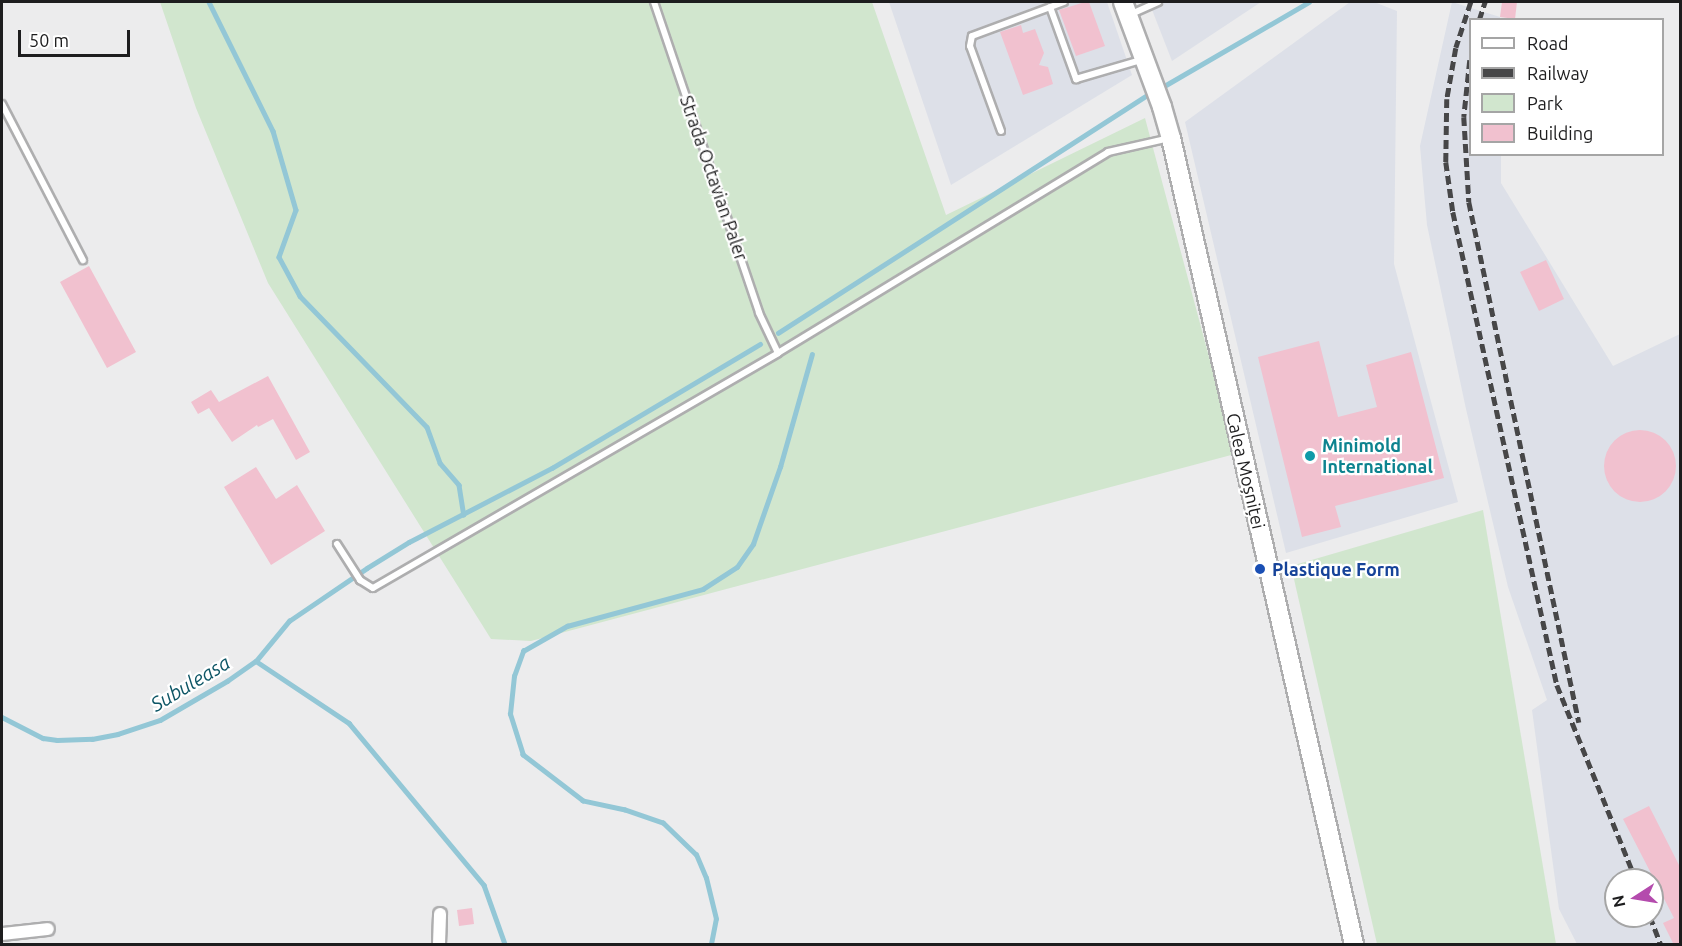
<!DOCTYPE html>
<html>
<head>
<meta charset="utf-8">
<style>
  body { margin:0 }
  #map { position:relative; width:1682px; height:946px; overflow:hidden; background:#ececed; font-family:Ubuntu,sans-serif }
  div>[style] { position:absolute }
  .built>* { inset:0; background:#dde0e8 }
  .green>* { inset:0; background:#d1e6ce }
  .stream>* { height:4.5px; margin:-2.25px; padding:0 2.25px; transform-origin:2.25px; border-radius:2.25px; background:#93c7d6 }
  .building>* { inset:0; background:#f1c1cf }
  .round { border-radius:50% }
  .roads { filter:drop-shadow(2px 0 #aeaeaf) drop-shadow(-2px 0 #aeaeaf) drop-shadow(0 2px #aeaeaf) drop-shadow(0 -2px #aeaeaf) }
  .lane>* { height:6px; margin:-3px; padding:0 3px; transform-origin:3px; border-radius:3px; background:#fff }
  .street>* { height:12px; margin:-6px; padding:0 6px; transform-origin:6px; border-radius:6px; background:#fff }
  .secondary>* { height:18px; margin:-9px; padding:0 9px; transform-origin:9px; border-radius:9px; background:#fff }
  .rail>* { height:4.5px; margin-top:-2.25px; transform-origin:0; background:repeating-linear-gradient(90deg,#474748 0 9px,transparent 0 13.5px) }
  .dots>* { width:16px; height:16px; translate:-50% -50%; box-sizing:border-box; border:3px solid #fff; border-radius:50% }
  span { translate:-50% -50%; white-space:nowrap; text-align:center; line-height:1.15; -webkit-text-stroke:4.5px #fff; paint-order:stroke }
  .street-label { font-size:18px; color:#1d1d1e }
  .culture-label { font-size:18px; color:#0d838f; font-weight:700 }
  .left { translate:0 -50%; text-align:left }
  .transit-label { font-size:18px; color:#164399; font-weight:700 }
  .water-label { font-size:20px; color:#0e5666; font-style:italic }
  .frame { position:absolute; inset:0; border:3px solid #1d1d1e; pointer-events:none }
  .legend { position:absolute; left:1469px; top:18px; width:195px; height:138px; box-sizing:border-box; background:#fff; border:2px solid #a5a5a5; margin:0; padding:8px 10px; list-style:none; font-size:18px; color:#1d1d1e }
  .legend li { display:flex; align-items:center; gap:12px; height:30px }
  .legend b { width:30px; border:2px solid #a5a5a5 }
  .north { position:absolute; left:1604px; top:868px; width:60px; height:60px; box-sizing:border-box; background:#fff; border:2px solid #a5a5a5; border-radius:50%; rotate:258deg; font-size:16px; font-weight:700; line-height:24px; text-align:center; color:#1d1d1e }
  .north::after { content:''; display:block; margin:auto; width:21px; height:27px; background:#b44bad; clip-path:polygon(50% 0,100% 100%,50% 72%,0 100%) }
  .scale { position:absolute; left:18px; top:30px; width:112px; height:27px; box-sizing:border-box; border:3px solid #1d1d1e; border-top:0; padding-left:8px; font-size:18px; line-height:21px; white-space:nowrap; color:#1d1d1e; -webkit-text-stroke:4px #fff; paint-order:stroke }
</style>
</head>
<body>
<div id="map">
  <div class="built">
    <div style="clip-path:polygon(889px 2px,1107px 2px,1132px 75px,951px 185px)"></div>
    <div style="clip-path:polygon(1149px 2px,1261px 2px,1172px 61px)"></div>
    <div style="clip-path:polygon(1350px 2px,1374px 2px,1397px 11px,1394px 264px,1458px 502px,1286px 553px,1185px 122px)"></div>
    <div style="clip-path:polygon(evenodd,1452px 2px,1500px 17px,1500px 19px,1470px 20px,1470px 154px,1501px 155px,1501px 183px,1613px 366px,1680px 334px,1680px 944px,1577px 944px,1559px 909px,1532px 710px,1547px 700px,1508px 587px,1466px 409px,1427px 225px,1420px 146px,1452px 2px,1616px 880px,1652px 880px,1652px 916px,1616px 916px,1616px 880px)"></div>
  </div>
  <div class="green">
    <div style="clip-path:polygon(160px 2px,872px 2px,946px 215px,1145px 118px,1235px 454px,531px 641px,491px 639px,268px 283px,196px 108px)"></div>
    <div style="clip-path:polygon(1483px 510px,1556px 944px,1377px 944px,1291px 566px)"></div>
  </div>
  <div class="stream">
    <div style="left:209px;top:2px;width:144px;rotate:63.6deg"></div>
    <div style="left:273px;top:131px;width:82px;rotate:73.8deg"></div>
    <div style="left:296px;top:210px;width:50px;rotate:109.9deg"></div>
    <div style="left:279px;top:257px;width:44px;rotate:61.7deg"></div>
    <div style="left:300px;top:296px;width:182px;rotate:45.9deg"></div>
    <div style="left:427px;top:427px;width:38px;rotate:70deg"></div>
    <div style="left:440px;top:463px;width:29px;rotate:49deg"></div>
    <div style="left:459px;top:485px;width:30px;rotate:81deg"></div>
    <div style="left:1159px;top:89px;width:173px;rotate:-30.1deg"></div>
    <div style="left:778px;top:333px;width:444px;rotate:-32.8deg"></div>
    <div style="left:256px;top:661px;width:112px;rotate:33.7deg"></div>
    <div style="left:349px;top:723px;width:211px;rotate:50.2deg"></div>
    <div style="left:484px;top:885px;width:63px;rotate:70.4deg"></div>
    <div style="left:2px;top:717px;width:46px;rotate:27.1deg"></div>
    <div style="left:43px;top:738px;width:14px;rotate:8deg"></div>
    <div style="left:57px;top:740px;width:35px;rotate:-2deg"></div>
    <div style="left:92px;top:739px;width:26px;rotate:-11deg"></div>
    <div style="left:118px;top:734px;width:44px;rotate:-18.4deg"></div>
    <div style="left:160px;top:720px;width:78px;rotate:-30.2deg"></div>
    <div style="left:227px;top:681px;width:35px;rotate:-35deg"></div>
    <div style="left:256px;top:661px;width:52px;rotate:-50.5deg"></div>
    <div style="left:289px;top:621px;width:94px;rotate:-34.2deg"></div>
    <div style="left:367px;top:568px;width:49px;rotate:-31.8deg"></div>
    <div style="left:409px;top:542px;width:161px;rotate:-27.4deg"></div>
    <div style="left:552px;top:468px;width:242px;rotate:-30.8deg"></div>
    <div style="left:711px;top:944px;width:25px;rotate:-79deg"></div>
    <div style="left:716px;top:919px;width:42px;rotate:-103.7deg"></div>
    <div style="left:706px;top:878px;width:25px;rotate:-113deg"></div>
    <div style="left:696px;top:855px;width:46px;rotate:-135.9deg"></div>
    <div style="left:663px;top:823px;width:40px;rotate:-161.1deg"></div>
    <div style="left:625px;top:810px;width:43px;rotate:-167.9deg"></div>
    <div style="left:583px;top:801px;width:76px;rotate:-142.5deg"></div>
    <div style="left:523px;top:755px;width:43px;rotate:-107.6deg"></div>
    <div style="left:510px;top:714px;width:38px;rotate:-84deg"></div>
    <div style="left:514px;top:676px;width:27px;rotate:-70deg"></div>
    <div style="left:523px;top:651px;width:51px;rotate:-29.6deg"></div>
    <div style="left:567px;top:626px;width:141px;rotate:-15.2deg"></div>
    <div style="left:703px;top:589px;width:40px;rotate:-32.9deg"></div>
    <div style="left:737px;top:567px;width:28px;rotate:-55deg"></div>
    <div style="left:753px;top:544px;width:82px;rotate:-70.7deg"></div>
    <div style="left:780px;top:467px;width:117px;rotate:-74.2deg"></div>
  </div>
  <div class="building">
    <div style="clip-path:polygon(1085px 2px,1089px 2px,1105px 46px,1076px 56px,1059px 10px)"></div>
    <div style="clip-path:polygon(1502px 2px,1517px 2px,1515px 19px,1500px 17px)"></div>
    <div style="clip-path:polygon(1021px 25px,1023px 33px,1035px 29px,1044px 53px,1039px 65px,1048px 67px,1053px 84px,1023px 95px,1000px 32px)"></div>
    <div style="clip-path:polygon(1546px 260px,1564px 299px,1539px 311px,1520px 272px)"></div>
    <div style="clip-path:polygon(89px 266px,136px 352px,107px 368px,60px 282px)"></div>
    <div style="clip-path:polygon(1319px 341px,1338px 417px,1377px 407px,1366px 365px,1411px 352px,1444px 478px,1335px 506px,1341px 527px,1302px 537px,1258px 357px)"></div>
    <div style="clip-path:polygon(268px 376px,310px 452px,296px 460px,273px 419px,258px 427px,257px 425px,232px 442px,209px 408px,198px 414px,191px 402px,211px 390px,219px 402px)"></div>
    <div class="round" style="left:1604px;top:430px;width:72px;height:72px"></div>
    <div style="clip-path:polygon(256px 467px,276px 499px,297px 485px,325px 531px,271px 565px,224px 487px)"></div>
    <div style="clip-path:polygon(1649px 806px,1680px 867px,1680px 945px,1674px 945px,1663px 923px,1674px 918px,1623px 819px)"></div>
    <div style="clip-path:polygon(472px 908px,474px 924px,459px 926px,457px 910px)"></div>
  </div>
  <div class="roads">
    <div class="lane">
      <div style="left:654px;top:2px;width:328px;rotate:71.3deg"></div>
      <div style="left:759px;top:313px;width:44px;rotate:64.6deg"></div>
      <div style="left:1050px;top:7px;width:77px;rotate:70.1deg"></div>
      <div style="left:1076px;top:79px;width:68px;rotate:-16.3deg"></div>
      <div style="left:1129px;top:15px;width:32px;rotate:-24deg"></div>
      <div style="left:2px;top:104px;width:176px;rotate:62.6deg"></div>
      <div style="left:1001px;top:131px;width:90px;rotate:-110deg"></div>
      <div style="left:970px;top:46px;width:10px;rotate:-79deg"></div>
      <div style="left:972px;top:36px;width:98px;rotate:-20.3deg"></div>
      <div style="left:337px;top:544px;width:43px;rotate:57.4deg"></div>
      <div style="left:360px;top:580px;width:15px;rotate:32deg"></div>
      <div style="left:373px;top:588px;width:468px;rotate:-30.1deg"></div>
      <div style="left:778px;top:353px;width:386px;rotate:-31.3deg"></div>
      <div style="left:1108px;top:152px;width:64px;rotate:-12.7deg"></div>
    </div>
    <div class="street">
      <div style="left:2px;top:934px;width:46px;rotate:-6.2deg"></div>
      <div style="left:439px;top:944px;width:30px;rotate:-88deg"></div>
    </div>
    <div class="secondary">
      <div style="left:1123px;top:2px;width:112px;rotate:69.6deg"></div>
      <div style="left:1162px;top:107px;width:32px;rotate:74deg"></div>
      <div style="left:1171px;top:138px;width:827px;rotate:77.21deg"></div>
    </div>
  </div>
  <div class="rail">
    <div style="left:1471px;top:2px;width:48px;rotate:108.1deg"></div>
    <div style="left:1456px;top:48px;width:52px;rotate:100deg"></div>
    <div style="left:1447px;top:99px;width:63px;rotate:90.9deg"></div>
    <div style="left:1446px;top:162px;width:50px;rotate:82deg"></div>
    <div style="left:1453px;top:212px;width:484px;rotate:77.6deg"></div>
    <div style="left:1557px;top:685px;width:210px;rotate:67.9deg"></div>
    <div style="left:1479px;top:20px;width:19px;rotate:-72deg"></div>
    <div style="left:1470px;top:60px;width:57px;rotate:96deg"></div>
    <div style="left:1464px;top:117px;width:85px;rotate:86.6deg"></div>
    <div style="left:1469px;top:202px;width:532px;rotate:78.06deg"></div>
    <div style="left:1650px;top:916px;width:30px;rotate:69deg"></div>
  </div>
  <div class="dots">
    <div style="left:1310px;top:456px;background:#0f9aa8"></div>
    <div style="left:1260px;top:569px;background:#1a4fb4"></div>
  </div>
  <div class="street-label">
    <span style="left:714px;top:178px;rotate:71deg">Strada Octavian Paler</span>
    <span style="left:1246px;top:471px;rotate:77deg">Calea Moșniței</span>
  </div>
  <div class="culture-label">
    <span class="left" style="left:1322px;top:456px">Minimold<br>International</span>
  </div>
  <div class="transit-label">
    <span class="left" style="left:1272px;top:569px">Plastique Form</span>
  </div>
  <div class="water-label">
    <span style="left:190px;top:683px;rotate:-31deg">Subuleasa</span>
  </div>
  <div class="frame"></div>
  <ul class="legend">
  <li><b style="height:8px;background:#fff"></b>Road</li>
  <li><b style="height:8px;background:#474748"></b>Railway</li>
  <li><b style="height:16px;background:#d1e6ce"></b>Park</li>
  <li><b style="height:16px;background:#f1c1cf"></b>Building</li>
  </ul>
  <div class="north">N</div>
  <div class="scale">50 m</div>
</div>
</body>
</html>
